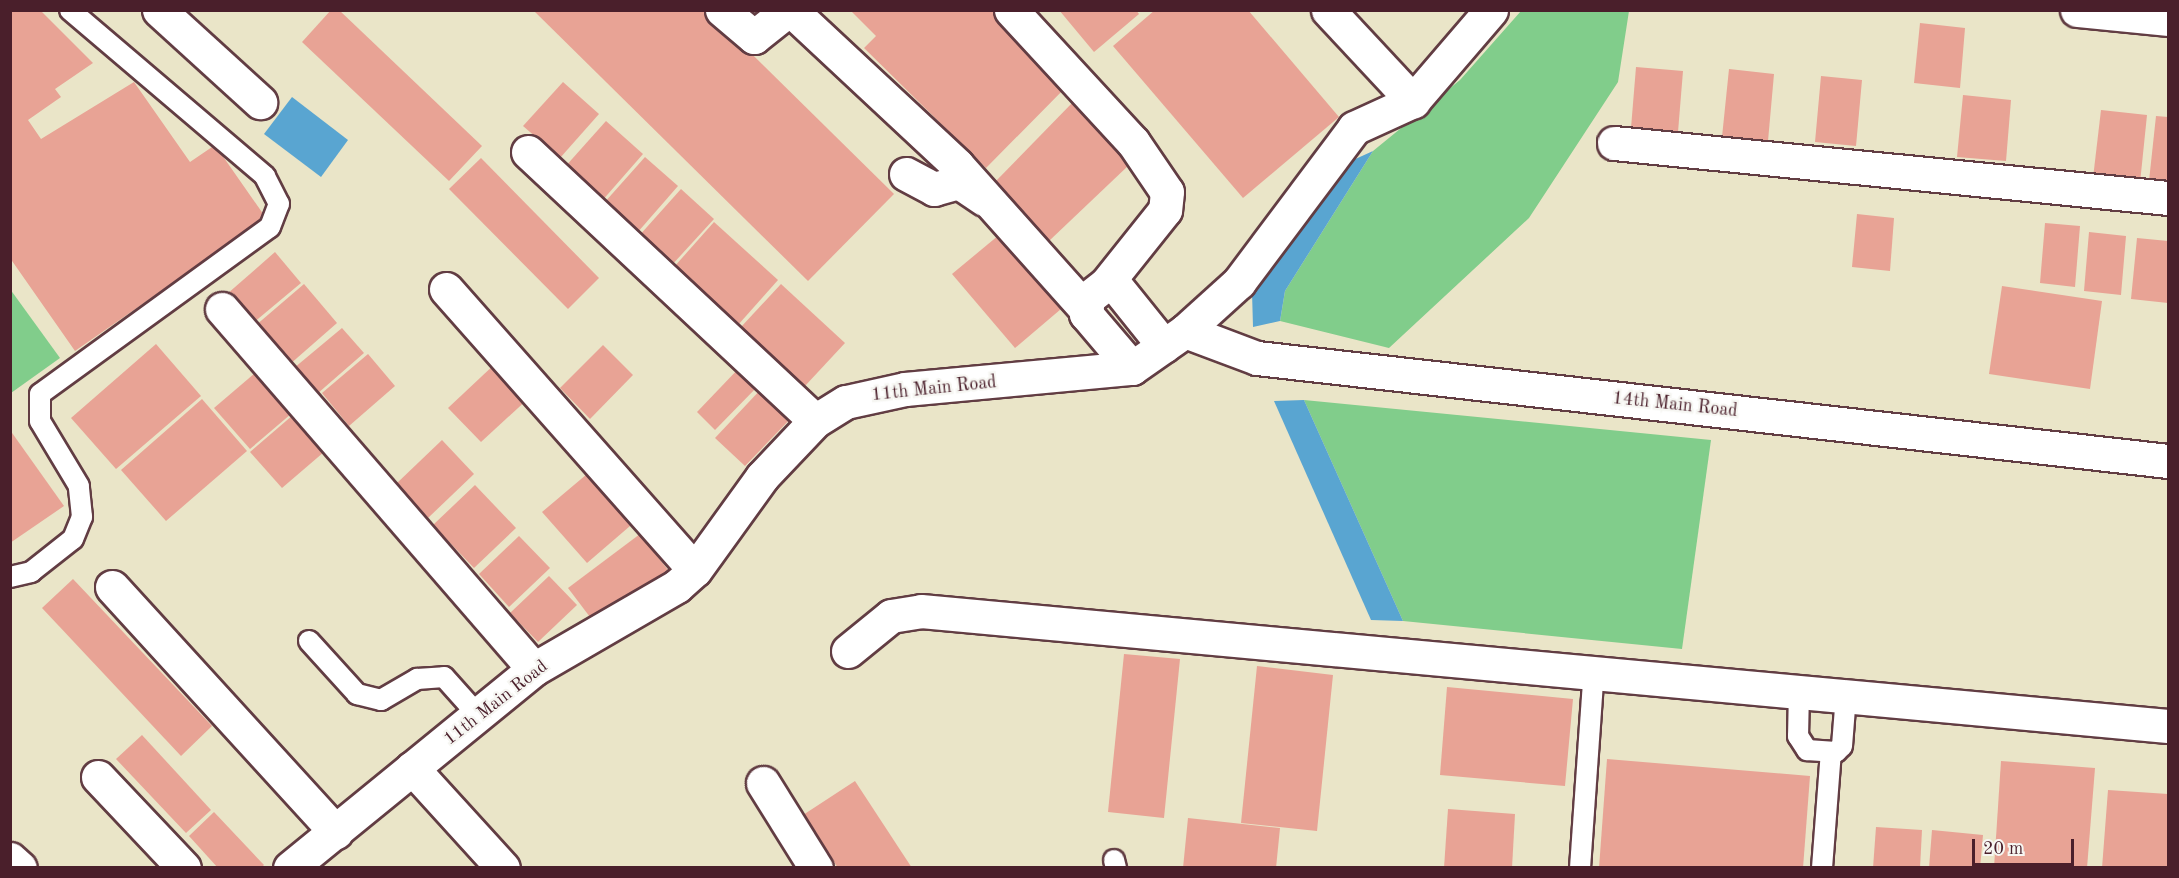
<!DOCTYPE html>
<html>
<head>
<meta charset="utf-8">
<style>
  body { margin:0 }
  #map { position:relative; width:2179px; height:878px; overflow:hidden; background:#eae5c8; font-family:"Old Standard TT",serif }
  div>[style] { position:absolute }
  .green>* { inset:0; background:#81cd8b }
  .water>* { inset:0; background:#59a5d1 }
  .building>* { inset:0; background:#e8a395 }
  .roads { filter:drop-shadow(2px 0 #623d43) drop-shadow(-2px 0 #623d43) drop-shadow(0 2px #623d43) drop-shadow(0 -2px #623d43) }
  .lane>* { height:20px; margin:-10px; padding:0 10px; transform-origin:10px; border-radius:10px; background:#fff }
  .street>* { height:33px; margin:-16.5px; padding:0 16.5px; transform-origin:16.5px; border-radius:16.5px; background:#fff }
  span { translate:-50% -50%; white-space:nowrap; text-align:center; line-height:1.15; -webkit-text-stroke:4.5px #f6f6f2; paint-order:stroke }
  .street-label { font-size:18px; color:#4a1f2b }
  .frame { position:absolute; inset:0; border:12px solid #4a1f2b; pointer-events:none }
  .scale { position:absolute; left:1972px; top:839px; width:102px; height:27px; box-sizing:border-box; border:3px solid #4a1f2b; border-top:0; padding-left:8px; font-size:18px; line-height:21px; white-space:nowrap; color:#4a1f2b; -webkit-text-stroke:4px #f6f6f2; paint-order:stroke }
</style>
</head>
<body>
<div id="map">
  <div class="green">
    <div style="clip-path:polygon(1521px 11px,1629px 11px,1618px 82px,1529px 218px,1389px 348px,1280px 321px,1285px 291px,1373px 151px,1460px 80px)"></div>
    <div style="clip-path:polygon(10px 289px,60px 358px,11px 393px,10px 393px)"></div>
    <div style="clip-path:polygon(1304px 400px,1711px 440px,1682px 649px,1403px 621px)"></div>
  </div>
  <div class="water">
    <div style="clip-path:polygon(292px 97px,348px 140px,321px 177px,264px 134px)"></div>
    <div style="clip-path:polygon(1373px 151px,1285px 291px,1280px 321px,1253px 327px,1252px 292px,1329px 171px)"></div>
    <div style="clip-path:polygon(1304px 400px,1403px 621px,1371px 620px,1274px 401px)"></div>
  </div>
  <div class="building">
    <div style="clip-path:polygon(10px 10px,40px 10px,93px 63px,55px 89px,61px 97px,28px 120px,41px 139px,134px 82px,190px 162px,215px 145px,266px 218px,75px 351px,10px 258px)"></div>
    <div style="clip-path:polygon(331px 10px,339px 10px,482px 146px,449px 181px,302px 42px)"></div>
    <div style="clip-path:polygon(533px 10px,707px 10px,894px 194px,808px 281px)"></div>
    <div style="clip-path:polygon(850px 10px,998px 10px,1068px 85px,986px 168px,864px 48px,876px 36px)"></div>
    <div style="clip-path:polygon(1059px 10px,1136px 10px,1139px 14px,1094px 52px)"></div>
    <div style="clip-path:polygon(1155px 10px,1248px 10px,1339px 117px,1243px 198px,1113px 46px)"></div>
    <div style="clip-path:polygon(1920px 23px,1965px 28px,1960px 88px,1914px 83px)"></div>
    <div style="clip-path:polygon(1636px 67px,1683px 71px,1678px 132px,1631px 128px)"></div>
    <div style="clip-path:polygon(1729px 69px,1774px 74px,1768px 141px,1722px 137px)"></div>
    <div style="clip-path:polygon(1821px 76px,1862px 80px,1856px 146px,1815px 142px)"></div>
    <div style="clip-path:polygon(563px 82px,599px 114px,560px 158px,523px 126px)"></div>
    <div style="clip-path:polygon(1963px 95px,2011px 100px,2006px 161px,1957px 157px)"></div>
    <div style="clip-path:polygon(1074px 101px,1129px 165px,1049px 241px,995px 182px)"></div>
    <div style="clip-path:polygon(2101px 110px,2147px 115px,2140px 183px,2093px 178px)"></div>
    <div style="clip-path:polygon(2156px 116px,2168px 117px,2168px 183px,2149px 181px)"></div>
    <div style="clip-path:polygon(606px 121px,643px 154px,601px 202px,564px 168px)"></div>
    <div style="clip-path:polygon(645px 157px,678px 186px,637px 233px,604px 203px)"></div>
    <div style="clip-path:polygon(481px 158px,599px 278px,568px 309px,449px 189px)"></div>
    <div style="clip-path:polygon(681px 189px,714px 219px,671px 266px,638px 237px)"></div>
    <div style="clip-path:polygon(1857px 214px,1894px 218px,1890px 271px,1852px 267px)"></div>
    <div style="clip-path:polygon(714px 222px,778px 280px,738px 325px,674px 267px)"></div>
    <div style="clip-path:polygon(2045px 223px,2080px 226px,2075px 287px,2040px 283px)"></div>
    <div style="clip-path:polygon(2089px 232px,2126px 236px,2121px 295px,2084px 291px)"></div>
    <div style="clip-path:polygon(999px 235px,1061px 309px,1015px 348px,952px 274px)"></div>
    <div style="clip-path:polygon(2137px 238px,2168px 241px,2168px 303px,2131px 299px)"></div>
    <div style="clip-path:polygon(275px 252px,301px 283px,252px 324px,227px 294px)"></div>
    <div style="clip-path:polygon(304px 284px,337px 323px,289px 365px,255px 326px)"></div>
    <div style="clip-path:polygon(781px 284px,845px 343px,805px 386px,741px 327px)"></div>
    <div style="clip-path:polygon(2002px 286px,2102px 301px,2090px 389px,1989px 374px)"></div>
    <div style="clip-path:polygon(342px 328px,364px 353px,317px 394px,294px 368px)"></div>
    <div style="clip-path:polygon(156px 344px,201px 396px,116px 469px,71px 418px)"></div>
    <div style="clip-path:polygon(603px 345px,633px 375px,590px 419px,560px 388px)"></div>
    <div style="clip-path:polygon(368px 354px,395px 386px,349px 426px,322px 393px)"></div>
    <div style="clip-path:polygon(497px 362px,530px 397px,481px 442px,448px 408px)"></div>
    <div style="clip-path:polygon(741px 366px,760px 384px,715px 430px,697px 412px)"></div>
    <div style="clip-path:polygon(255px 373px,291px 414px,250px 449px,214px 408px)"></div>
    <div style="clip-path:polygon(763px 387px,794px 415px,745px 466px,715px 438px)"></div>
    <div style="clip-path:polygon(202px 399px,247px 451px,166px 521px,121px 470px)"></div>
    <div style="clip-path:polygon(293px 415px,324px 452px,282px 488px,250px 452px)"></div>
    <div style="clip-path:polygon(10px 430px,64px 506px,10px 543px)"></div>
    <div style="clip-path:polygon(442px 440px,474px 474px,428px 518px,396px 484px)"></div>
    <div style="clip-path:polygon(593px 469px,637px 520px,587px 563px,542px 512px)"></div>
    <div style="clip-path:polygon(475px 485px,516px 528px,474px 568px,433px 525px)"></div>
    <div style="clip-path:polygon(640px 534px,668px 570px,596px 625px,568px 588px)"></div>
    <div style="clip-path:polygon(519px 536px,550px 568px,509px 607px,479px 574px)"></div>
    <div style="clip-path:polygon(549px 576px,577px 605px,538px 642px,510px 613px)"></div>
    <div style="clip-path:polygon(73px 579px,212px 726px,181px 756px,42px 608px)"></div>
    <div style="clip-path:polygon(1124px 654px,1180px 659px,1164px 818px,1108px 812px)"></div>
    <div style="clip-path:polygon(1257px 666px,1333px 675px,1317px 831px,1241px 823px)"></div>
    <div style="clip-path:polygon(1447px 687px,1573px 699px,1565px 786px,1440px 775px)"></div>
    <div style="clip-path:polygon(142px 735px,211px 810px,186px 833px,116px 759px)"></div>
    <div style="clip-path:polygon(1607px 759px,1810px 776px,1803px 868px,1599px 868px)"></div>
    <div style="clip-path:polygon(2001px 761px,2095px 768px,2087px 868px,1994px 868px)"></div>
    <div style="clip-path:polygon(855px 781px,912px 868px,838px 868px,803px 815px)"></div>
    <div style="clip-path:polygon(2108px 790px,2168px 794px,2168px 868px,2102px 868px)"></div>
    <div style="clip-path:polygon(1448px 809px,1515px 814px,1512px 868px,1444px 868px)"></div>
    <div style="clip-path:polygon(214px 812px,264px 865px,261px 868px,218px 868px,189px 836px)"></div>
    <div style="clip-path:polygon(1188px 818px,1280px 828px,1276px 868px,1183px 868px)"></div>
    <div style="clip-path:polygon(1876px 827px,1922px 830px,1920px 868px,1873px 868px)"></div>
    <div style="clip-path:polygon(1932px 830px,1983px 835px,1980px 868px,1929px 868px)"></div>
  </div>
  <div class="roads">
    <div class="lane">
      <div style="left:10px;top:577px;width:22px;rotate:-13deg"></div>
      <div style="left:31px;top:572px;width:53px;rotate:-38.2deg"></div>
      <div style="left:73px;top:539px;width:24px;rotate:-68deg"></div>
      <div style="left:82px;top:517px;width:31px;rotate:-96deg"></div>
      <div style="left:79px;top:486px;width:76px;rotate:-121deg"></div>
      <div style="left:40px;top:421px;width:27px;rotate:-90deg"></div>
      <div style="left:40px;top:394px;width:284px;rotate:-36deg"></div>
      <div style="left:270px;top:227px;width:25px;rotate:-69deg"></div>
      <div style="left:279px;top:204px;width:31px;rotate:-117deg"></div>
      <div style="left:265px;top:176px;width:256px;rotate:-139.6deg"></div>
      <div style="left:309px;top:641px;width:72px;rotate:47.8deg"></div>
      <div style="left:357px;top:694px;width:25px;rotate:14deg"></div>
      <div style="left:381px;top:700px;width:42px;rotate:-30.3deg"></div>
      <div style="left:417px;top:679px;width:27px;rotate:-4deg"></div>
      <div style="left:444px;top:677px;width:51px;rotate:48.2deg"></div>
      <div style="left:1799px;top:690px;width:46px;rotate:91.2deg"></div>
      <div style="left:1798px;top:736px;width:17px;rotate:57deg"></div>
      <div style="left:1807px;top:750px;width:29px;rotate:4deg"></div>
      <div style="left:1836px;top:752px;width:8px;rotate:-45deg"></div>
      <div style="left:1842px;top:746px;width:51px;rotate:-85.5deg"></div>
      <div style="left:1114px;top:860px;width:8px;rotate:76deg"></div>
      <div style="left:1580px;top:868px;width:198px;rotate:-86deg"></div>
      <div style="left:1822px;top:868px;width:116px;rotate:-85.6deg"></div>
    </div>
    <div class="street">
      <div style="left:159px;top:10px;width:137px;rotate:42.3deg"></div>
      <div style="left:722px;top:10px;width:42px;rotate:40.2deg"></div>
      <div style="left:754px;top:37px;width:43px;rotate:-38.5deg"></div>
      <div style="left:791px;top:10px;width:227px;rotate:43deg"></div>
      <div style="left:957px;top:165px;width:191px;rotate:48.2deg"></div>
      <div style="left:1011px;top:10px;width:180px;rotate:47.3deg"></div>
      <div style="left:1133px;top:142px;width:60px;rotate:55.8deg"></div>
      <div style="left:1167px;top:192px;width:18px;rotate:96deg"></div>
      <div style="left:1165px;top:210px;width:95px;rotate:128.6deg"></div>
      <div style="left:1328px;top:10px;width:125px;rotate:47deg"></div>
      <div style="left:2077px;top:10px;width:91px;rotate:5.6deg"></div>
      <div style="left:1614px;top:143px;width:557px;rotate:5.67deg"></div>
      <div style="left:528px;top:152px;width:393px;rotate:43.1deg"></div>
      <div style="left:906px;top:174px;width:32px;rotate:28deg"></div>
      <div style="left:934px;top:189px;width:26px;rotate:-16deg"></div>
      <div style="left:959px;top:182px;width:30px;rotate:34deg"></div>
      <div style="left:446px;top:289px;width:375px;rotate:48.5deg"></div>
      <div style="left:222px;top:309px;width:476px;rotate:49.1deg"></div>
      <div style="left:1185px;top:331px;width:77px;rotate:20.6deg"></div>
      <div style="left:1257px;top:358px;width:917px;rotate:6.45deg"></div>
      <div style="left:1132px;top:368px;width:71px;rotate:-130.4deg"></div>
      <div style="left:1086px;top:314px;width:16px;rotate:-83deg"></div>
      <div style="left:1088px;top:298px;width:23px;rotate:-38deg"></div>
      <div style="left:1106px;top:284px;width:9px;rotate:6deg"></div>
      <div style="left:1115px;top:285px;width:78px;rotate:51.2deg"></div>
      <div style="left:112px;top:587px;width:332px;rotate:47.6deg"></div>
      <div style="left:848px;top:651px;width:55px;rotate:-39.1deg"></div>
      <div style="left:891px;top:616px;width:30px;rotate:-9deg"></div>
      <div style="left:921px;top:611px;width:1252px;rotate:5.27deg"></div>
      <div style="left:412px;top:768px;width:135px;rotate:47.7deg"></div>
      <div style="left:98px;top:777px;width:125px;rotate:46.6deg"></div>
      <div style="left:763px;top:783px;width:100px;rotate:58.1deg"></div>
      <div style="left:10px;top:859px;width:13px;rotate:42deg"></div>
      <div style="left:290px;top:868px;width:315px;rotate:-39.2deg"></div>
      <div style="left:534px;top:669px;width:165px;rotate:-30.1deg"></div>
      <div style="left:677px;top:586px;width:24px;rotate:-42deg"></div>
      <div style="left:695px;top:570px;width:115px;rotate:-54.2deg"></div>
      <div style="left:762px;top:477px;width:77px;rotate:-46.6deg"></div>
      <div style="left:815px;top:421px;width:36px;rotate:-32deg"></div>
      <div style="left:846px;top:402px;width:60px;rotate:-12.4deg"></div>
      <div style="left:905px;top:389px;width:228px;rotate:-5.3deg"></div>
      <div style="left:1132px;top:368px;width:65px;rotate:-34.9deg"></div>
      <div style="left:1185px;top:331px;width:73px;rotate:-42.2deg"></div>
      <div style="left:1239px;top:282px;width:192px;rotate:-53.2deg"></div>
      <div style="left:1354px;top:128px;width:65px;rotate:-24.6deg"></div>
      <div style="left:1413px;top:101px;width:120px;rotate:-49.4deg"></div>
    </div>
  </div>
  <div class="street-label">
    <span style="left:934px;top:389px;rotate:-6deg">11th Main Road</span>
    <span style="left:1675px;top:405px;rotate:6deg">14th Main Road</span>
    <span style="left:496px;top:703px;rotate:-38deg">11th Main Road</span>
  </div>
  <div class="frame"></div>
  <div class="scale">20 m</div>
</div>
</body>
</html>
